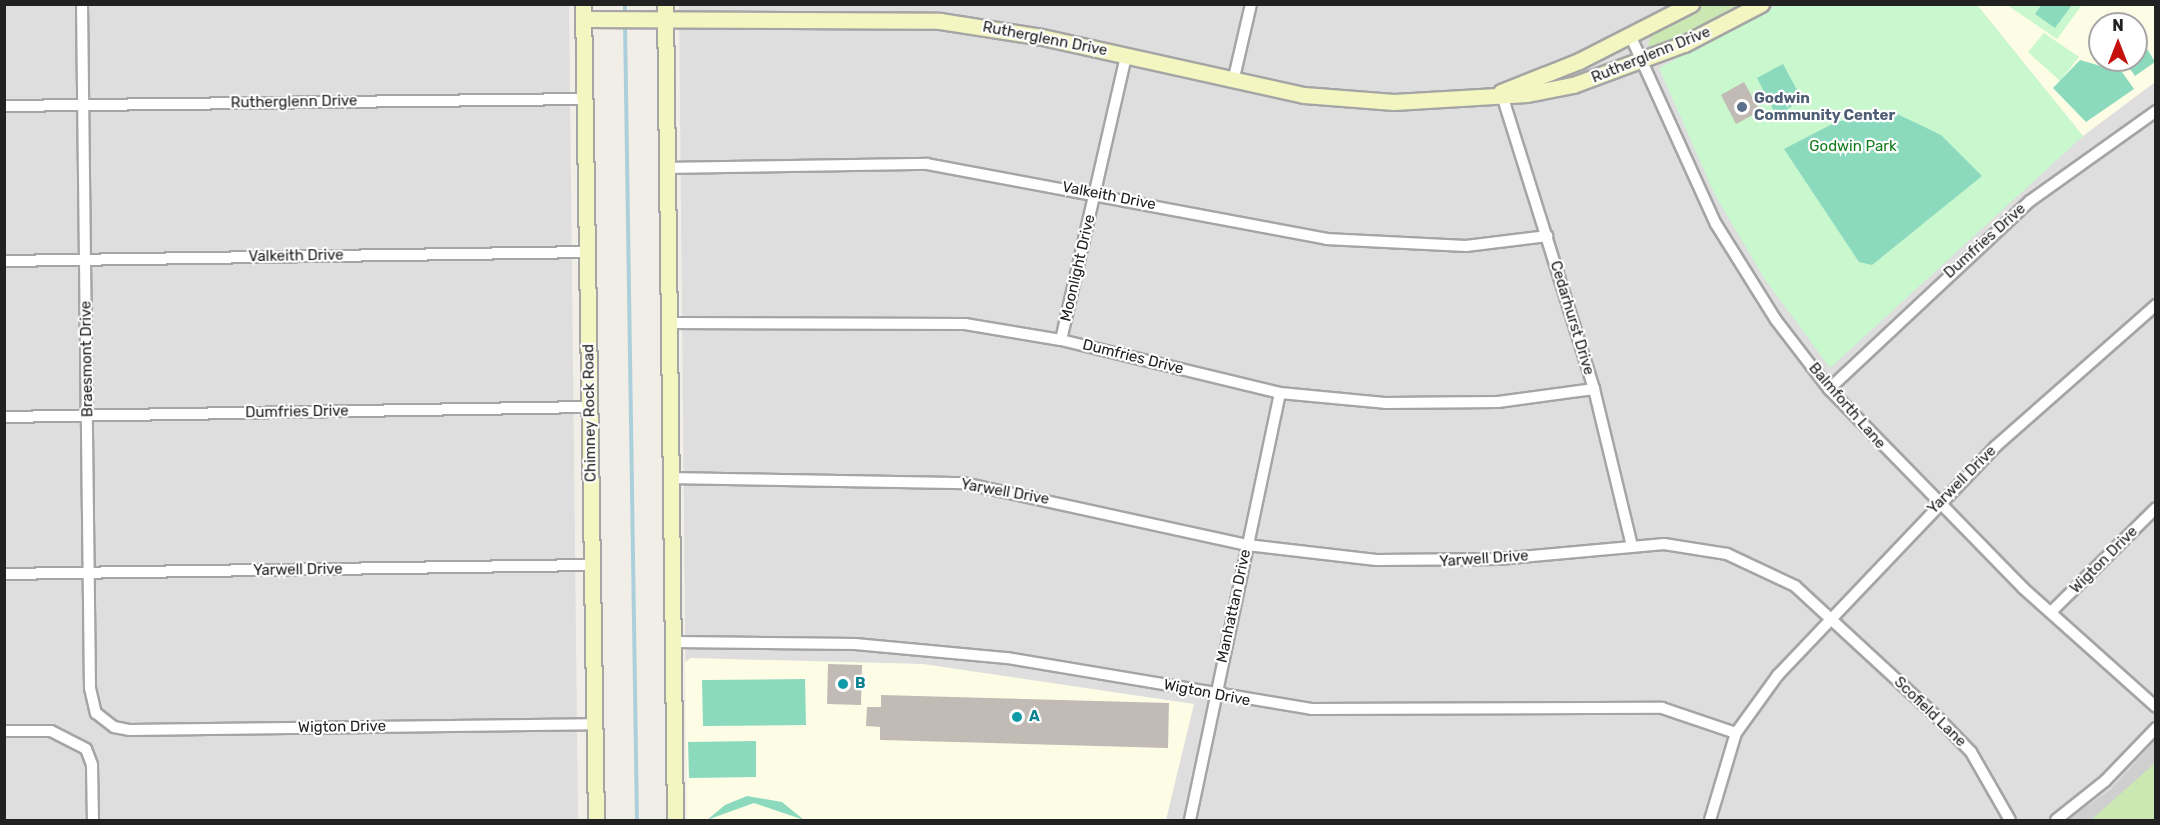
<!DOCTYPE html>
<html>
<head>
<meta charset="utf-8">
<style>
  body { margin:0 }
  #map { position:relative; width:2160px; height:825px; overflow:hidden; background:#f1eee8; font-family:Rubik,sans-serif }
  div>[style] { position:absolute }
  .residential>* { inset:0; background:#dfdede }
  .education>* { inset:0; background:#fdfde5 }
  .religious>* { inset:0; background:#cfcfcf }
  .grass>* { inset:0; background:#cbe7b2 }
  .park>* { inset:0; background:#c9f7ce }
  .pitch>* { inset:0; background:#8cdabe }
  .stream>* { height:4px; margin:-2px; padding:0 2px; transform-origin:2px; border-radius:2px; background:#acd0db }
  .building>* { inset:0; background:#c1bab5 }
  .roads { filter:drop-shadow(2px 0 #a5a5a5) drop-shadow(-2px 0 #a5a5a5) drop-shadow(0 2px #a5a5a5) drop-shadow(0 -2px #a5a5a5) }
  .street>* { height:10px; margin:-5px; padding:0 5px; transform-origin:5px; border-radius:5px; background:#fff }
  .secondary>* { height:15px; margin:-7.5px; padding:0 7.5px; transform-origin:7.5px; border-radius:7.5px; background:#f3f6c1 }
  .dots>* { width:16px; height:16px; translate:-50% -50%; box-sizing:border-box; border:3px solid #fff; border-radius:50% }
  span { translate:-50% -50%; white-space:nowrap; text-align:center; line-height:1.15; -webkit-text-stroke:4.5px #fff; paint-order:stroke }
  .street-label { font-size:15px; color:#212121 }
  .service-label { font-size:15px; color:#4e5e75; font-weight:700 }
  .left { translate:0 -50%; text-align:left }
  .park-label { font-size:15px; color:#137c1d }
  .culture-label { font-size:15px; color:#0d838f; font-weight:700 }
  .frame { position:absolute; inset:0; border:6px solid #212121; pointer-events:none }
  .north { position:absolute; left:2088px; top:12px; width:60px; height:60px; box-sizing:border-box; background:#fff; border:2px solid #a6a6a6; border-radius:50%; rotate:0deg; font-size:16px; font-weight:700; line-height:24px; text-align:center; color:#212121 }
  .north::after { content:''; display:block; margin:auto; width:21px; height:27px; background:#c6100c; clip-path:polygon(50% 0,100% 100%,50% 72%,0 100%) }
</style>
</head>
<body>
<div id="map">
  <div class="residential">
    <div style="clip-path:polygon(5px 5px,569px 5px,578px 820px,5px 820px)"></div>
    <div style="clip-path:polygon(evenodd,679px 5px,2155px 5px,2155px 820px,687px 820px,679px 5px,2100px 24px,2136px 24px,2136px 60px,2100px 60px,2100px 24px)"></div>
  </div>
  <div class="education">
    <div style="clip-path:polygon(evenodd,1977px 5px,2155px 5px,2155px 82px,2083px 136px,1977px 5px,2100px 24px,2136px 24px,2136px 60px,2100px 60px,2100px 24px)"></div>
    <div style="clip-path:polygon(691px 658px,923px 664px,1194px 704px,1166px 820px,687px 820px,685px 662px)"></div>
  </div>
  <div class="religious">
    <div style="clip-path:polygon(2155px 741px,2155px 820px,2067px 820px,2110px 790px)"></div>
  </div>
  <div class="grass">
    <div style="clip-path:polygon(1700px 5px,1741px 5px,1664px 46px,1648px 46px,1651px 36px)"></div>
    <div style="clip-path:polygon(2155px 763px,2155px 820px,2091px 820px)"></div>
  </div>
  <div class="park">
    <div style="clip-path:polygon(1778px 5px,1977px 5px,2083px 136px,1830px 368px,1764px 278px,1715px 195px,1659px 68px)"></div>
    <div style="clip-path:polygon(2007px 5px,2082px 5px,2057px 39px)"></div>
    <div style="clip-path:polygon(2044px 33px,2079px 57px,2060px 81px,2028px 52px)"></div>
  </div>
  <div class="pitch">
    <div style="clip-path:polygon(2042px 4px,2072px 4px,2072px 5px,2055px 28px,2035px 14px)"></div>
    <div style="clip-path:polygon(2146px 47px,2155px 62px,2135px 76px,2125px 62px,2136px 60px)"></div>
    <div style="clip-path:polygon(2080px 60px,2122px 72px,2134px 89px,2086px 122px,2053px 88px)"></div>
    <div style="clip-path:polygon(1783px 64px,1803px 101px,1776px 115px,1757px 78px)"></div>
    <div style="clip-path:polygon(1891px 111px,1941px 135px,1982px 176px,1872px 265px,1859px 262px,1784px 149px,1836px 122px)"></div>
    <div style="clip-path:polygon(805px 679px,806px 725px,703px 726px,702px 680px)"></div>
    <div style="clip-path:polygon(756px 741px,756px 777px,689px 778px,688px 742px)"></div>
    <div style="clip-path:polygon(747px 796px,782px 802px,804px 820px,754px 803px,707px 820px,725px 805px)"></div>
  </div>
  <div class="stream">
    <div style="left:625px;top:4px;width:12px;rotate:90deg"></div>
    <div style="left:625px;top:23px;width:797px;rotate:89.14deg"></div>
  </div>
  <div class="building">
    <div style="clip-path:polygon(1744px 82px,1760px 111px,1736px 124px,1721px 95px)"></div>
    <div style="clip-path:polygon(828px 664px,862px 665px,861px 705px,827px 704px)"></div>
    <div style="clip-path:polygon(881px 695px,1169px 703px,1168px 748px,880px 740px,880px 727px,866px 726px,867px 707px,881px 707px)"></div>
  </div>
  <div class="roads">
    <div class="street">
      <div style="left:82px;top:4px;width:684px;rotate:89.33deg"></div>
      <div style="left:90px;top:688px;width:26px;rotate:77deg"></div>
      <div style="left:96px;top:713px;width:23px;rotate:38deg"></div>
      <div style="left:114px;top:727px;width:15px;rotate:11deg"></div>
      <div style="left:129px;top:730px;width:465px;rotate:-0.7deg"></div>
      <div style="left:1631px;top:37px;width:205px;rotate:65.6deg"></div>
      <div style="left:1716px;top:224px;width:113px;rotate:58deg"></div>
      <div style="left:1776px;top:320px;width:87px;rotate:52.5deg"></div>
      <div style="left:1829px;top:389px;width:278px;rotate:45.7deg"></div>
      <div style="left:2023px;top:588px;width:178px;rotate:41.8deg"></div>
      <div style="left:1233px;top:82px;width:80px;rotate:-77deg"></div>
      <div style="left:1501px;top:92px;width:311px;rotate:72.6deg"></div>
      <div style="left:1594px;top:389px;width:162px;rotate:76.4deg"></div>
      <div style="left:4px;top:106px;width:580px;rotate:-0.69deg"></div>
      <div style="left:668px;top:168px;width:259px;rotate:-0.9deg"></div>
      <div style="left:927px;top:164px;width:406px;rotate:10.6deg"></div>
      <div style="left:1326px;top:239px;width:140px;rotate:2.9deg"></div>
      <div style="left:1466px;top:246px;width:82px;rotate:-7deg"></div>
      <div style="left:4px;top:261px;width:584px;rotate:-0.88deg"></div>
      <div style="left:670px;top:323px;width:295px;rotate:0.2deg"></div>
      <div style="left:965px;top:324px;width:97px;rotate:9.5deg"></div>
      <div style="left:1061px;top:340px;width:225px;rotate:13.6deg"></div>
      <div style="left:1280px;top:393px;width:105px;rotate:5.4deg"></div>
      <div style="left:1385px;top:403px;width:113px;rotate:-0.5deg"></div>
      <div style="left:1498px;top:402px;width:97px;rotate:-7.7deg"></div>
      <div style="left:1061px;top:340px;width:291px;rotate:-77.1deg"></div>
      <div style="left:1829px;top:389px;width:275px;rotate:-43.1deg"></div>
      <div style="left:2030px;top:201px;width:155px;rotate:-35.5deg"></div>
      <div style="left:4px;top:417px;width:586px;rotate:-0.98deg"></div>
      <div style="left:673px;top:478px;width:290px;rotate:1deg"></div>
      <div style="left:963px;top:483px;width:291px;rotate:12.3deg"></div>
      <div style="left:1247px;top:545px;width:130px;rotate:6.6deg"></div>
      <div style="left:1376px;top:560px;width:123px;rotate:-0.5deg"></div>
      <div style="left:1499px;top:559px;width:166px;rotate:-5.2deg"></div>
      <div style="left:1664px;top:544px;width:64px;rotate:9deg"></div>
      <div style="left:1727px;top:554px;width:75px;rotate:25.2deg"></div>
      <div style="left:1795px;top:586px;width:196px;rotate:42.7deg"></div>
      <div style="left:1939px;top:719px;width:46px;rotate:45.9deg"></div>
      <div style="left:1971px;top:752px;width:78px;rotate:60.2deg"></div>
      <div style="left:4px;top:574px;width:588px;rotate:-0.88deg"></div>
      <div style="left:2052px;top:611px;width:146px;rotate:-44.7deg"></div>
      <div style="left:675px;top:642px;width:180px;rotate:0.6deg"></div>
      <div style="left:855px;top:644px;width:153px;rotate:5.3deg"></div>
      <div style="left:1007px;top:658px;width:308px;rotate:9.5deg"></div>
      <div style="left:1311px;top:709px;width:351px;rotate:-0.2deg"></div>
      <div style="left:1662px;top:708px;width:78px;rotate:18.7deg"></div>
      <div style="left:4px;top:731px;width:47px"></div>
      <div style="left:51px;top:731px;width:39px;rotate:27deg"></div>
      <div style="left:86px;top:749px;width:17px;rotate:69deg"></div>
      <div style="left:92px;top:765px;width:55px;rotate:89deg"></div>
      <div style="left:1190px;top:820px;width:436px;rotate:-78.1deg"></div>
      <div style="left:1710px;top:820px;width:91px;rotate:-73.4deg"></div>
      <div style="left:1736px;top:733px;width:72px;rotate:-54.1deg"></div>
      <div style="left:1778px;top:675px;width:315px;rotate:-46.4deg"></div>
      <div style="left:1995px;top:447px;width:215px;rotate:-41.4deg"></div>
      <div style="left:2056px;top:820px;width:63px;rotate:-38.5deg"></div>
      <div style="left:2105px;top:781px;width:74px;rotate:-46.1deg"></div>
    </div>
    <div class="secondary">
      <div style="left:583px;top:4px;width:816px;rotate:89.09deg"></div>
      <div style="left:665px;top:4px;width:816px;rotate:89.3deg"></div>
      <div style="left:584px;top:19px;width:356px;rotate:0.3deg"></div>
      <div style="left:940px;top:21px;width:103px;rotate:8.9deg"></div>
      <div style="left:1042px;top:37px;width:268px;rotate:12.5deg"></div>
      <div style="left:1304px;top:95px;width:90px;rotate:4.4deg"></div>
      <div style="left:1394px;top:102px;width:133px;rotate:-3.4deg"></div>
      <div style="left:1527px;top:94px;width:47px;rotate:-11.1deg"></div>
      <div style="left:1573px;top:85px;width:118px;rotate:-20.3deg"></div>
      <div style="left:1684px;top:44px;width:87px;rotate:-27.5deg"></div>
      <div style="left:1501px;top:92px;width:84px;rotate:-21.7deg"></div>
      <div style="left:1579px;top:61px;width:126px;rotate:-27deg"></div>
    </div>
  </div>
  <div class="dots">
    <div style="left:1742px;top:107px;background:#5c6f8a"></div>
    <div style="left:843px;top:684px;background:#0f9aa8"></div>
    <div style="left:1017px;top:717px;background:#0f9aa8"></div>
  </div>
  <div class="street-label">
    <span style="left:1045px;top:39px;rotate:11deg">Rutherglenn Drive</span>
    <span style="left:1651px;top:55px;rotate:-22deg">Rutherglenn Drive</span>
    <span style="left:294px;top:102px;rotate:-1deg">Rutherglenn Drive</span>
    <span style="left:1109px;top:196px;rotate:11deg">Valkeith Drive</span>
    <span style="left:1985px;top:241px;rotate:-42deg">Dumfries Drive</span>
    <span style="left:296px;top:256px;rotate:-1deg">Valkeith Drive</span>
    <span style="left:1078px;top:268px;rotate:-77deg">Moonlight Drive</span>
    <span style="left:1572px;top:318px;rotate:73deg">Cedarhurst Drive</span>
    <span style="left:1133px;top:357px;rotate:14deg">Dumfries Drive</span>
    <span style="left:87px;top:359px;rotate:-91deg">Braesmont Drive</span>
    <span style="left:1847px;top:406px;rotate:49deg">Balmforth Lane</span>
    <span style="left:297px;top:412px;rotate:-1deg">Dumfries Drive</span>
    <span style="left:590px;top:413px;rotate:-91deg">Chimney Rock Road</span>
    <span style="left:1962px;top:480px;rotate:-45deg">Yarwell Drive</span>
    <span style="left:1005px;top:492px;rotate:10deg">Yarwell Drive</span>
    <span style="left:1484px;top:559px;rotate:-4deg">Yarwell Drive</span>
    <span style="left:2104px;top:560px;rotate:-45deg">Wigton Drive</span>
    <span style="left:298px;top:570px;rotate:-1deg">Yarwell Drive</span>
    <span style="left:1234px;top:606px;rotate:-78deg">Manhattan Drive</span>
    <span style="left:1207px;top:693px;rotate:11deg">Wigton Drive</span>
    <span style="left:1930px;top:712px;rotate:44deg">Scofield Lane</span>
    <span style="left:342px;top:727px;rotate:-1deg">Wigton Drive</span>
  </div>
  <div class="service-label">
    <span class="left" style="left:1754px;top:107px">Godwin<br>Community Center</span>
  </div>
  <div class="park-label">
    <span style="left:1853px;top:147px">Godwin Park</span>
  </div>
  <div class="culture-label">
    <span class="left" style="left:855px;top:684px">B</span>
    <span class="left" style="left:1029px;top:717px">A</span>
  </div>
  <div class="frame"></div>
  <div class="north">N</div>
</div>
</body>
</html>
